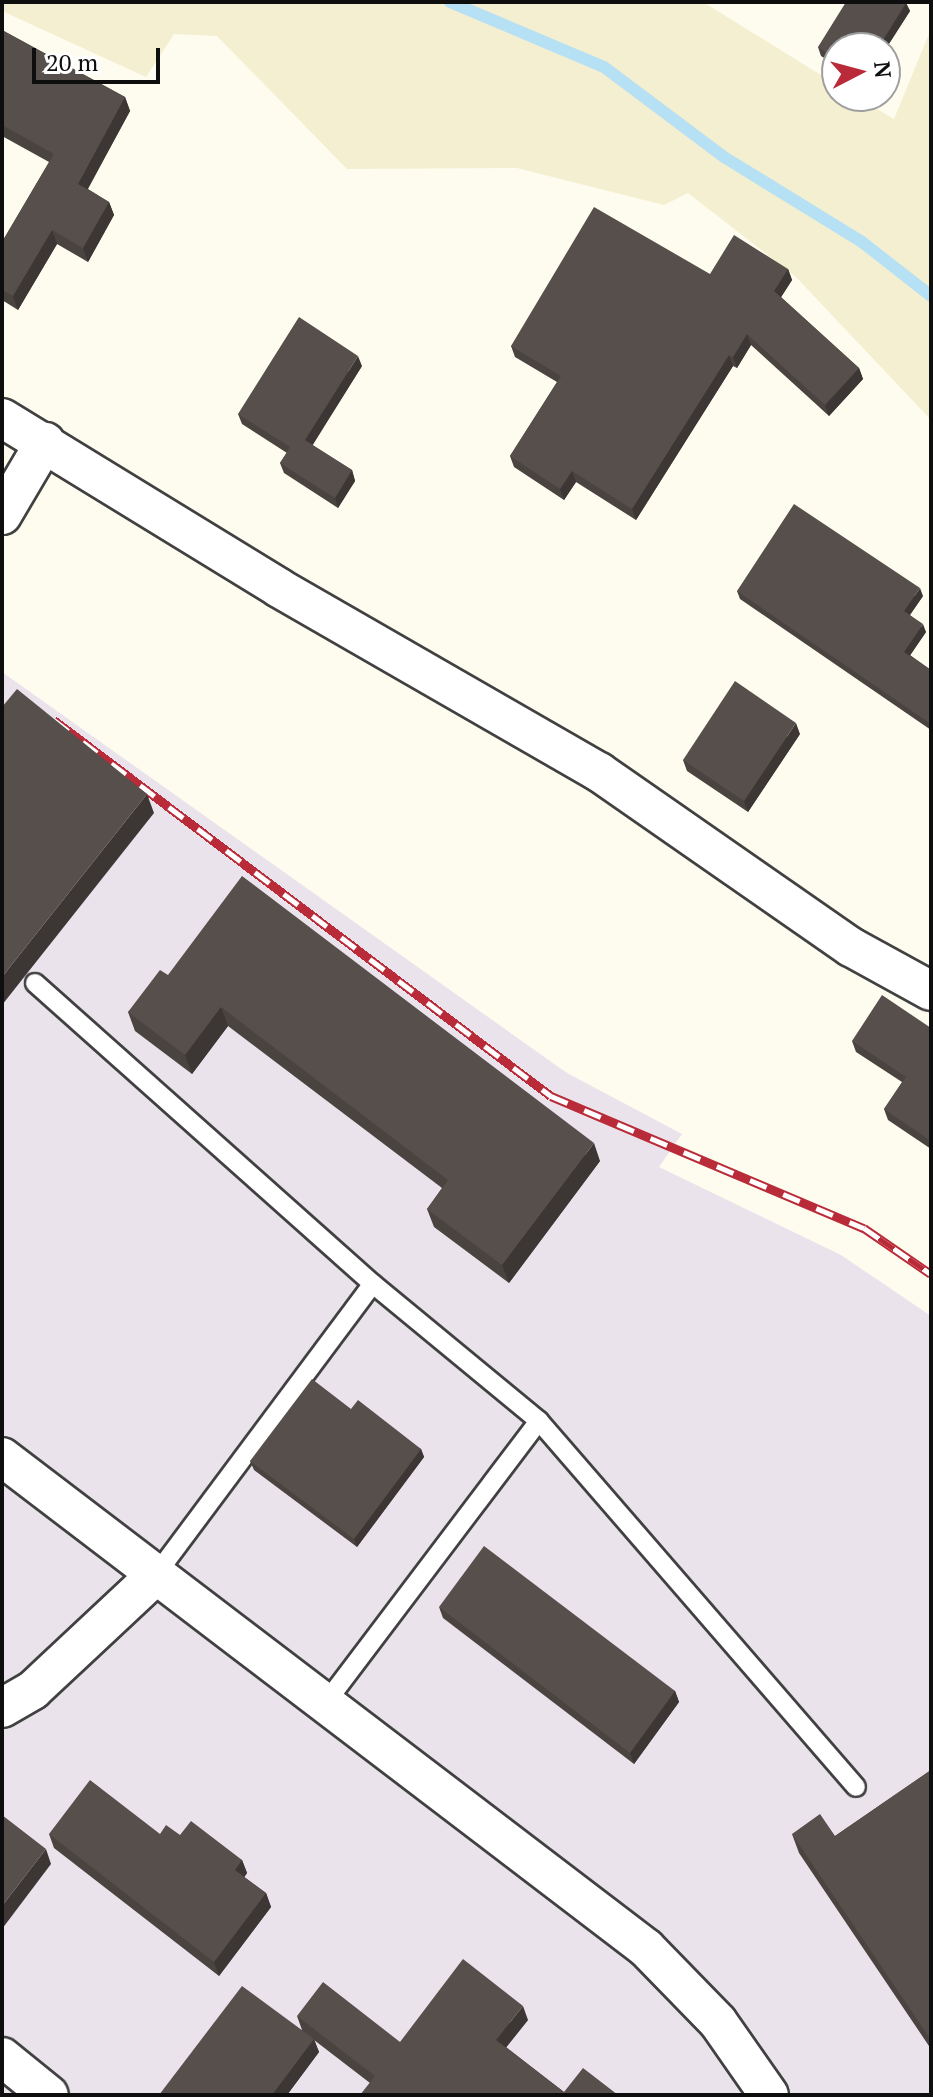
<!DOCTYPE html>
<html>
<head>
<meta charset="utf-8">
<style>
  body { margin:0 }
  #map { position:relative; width:933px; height:2097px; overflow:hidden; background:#fefbef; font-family:"PT Serif",serif }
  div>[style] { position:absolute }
  .industrial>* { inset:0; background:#ebe3ec }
  .farmland>* { inset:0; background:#f4efd0 }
  .stream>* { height:12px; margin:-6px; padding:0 6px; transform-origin:6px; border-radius:6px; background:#b6e0f4 }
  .roads { filter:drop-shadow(2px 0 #414141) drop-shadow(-2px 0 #414141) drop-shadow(0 2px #414141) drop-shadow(0 -2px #414141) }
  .service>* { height:18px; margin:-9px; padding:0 9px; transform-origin:9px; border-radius:9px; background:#fff }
  .minor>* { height:38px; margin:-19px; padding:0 19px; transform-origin:19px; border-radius:19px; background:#fff }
  .rail>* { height:9px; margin-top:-4.5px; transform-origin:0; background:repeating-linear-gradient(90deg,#fff 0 18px,#b92b38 0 36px); box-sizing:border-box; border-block:2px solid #b92b38 }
  .wall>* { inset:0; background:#4a4440 }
  .shaded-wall>* { inset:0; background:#3c3734 }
  .building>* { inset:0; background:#564f4b }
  span { translate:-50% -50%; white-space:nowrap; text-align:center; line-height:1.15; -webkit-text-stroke:8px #fff; paint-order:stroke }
  .frame { position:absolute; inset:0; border:4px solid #0e0e0e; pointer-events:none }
  .north { position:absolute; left:821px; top:32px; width:80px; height:80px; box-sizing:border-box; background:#fff; border:2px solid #9f9f9f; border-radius:50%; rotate:84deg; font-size:22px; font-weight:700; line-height:32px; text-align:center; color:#0e0e0e }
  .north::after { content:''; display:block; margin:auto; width:28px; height:36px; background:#b92b38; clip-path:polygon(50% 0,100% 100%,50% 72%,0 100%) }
  .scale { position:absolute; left:32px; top:48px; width:128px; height:36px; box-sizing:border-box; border:4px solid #0e0e0e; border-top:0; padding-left:10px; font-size:24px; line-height:28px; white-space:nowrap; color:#0e0e0e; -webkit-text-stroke:6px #fff; paint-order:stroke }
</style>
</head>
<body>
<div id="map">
  <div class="industrial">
    <div style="clip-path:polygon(2px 672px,567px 1073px,682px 1134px,659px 1167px,841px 1255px,931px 1316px,931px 2095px,2px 2095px)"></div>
  </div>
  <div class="farmland">
    <div style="clip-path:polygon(2px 2px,703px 2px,837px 85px,837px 96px,855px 96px,894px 119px,931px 29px,931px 420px,796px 277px,688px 193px,664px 205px,517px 168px,347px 169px,217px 36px,174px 34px,146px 77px,2px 11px)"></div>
  </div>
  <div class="stream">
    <div style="left:450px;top:2px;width:167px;rotate:22.9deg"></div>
    <div style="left:604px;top:67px;width:150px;rotate:36.9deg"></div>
    <div style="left:724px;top:157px;width:162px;rotate:31.6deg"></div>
    <div style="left:862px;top:242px;width:88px;rotate:38deg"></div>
  </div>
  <div class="roads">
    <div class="service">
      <div style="left:35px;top:983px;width:453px;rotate:41.7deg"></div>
      <div style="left:373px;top:1284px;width:215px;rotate:39.5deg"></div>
      <div style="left:539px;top:1421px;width:484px;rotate:49.1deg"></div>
      <div style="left:155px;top:1576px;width:364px;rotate:-53.3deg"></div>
      <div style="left:324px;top:1705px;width:356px;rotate:-52.9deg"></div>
    </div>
    <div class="minor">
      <div style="left:2px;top:418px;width:325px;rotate:31.5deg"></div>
      <div style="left:279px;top:588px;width:369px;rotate:29.9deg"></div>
      <div style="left:599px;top:772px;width:307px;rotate:34.8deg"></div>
      <div style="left:851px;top:947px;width:91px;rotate:28.8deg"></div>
      <div style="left:2px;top:515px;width:85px;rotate:-59.5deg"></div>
      <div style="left:2px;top:1457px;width:810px;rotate:37.32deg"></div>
      <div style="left:646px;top:1948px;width:103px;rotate:45.8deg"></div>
      <div style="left:718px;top:2022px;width:89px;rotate:55.1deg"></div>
      <div style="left:2px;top:1708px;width:36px;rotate:-30deg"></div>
      <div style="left:33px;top:1690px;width:167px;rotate:-43.1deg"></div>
      <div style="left:2px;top:2057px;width:60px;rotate:39deg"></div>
    </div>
  </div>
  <div class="rail">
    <div style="left:54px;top:720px;width:623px;rotate:37.11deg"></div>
    <div style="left:551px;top:1096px;width:340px;rotate:22.9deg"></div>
    <div style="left:864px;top:1228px;width:81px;rotate:34.5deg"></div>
  </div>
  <div class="wall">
    <div style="clip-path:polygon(906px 3px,910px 11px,885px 50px,885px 48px,837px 48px,837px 66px,821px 56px,818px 47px)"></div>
    <div style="clip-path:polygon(2px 30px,125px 97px,130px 111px,88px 189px,109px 202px,114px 215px,88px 262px,57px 244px,18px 310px,2px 300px,2px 242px,49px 162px,2px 136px)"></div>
    <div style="clip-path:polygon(788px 269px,792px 280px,781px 297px,859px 368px,863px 379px,829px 416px,751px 345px,737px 368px,733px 366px,636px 520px,576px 482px,564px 500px,514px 467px,510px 456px,557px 382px,515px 357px,511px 346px,710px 274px)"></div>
    <div style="clip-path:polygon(362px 366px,312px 445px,352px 470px,355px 481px,338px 508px,284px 473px,280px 463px,287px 453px,242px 424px,238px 414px)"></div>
    <div style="clip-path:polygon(737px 591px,923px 596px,910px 615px,926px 632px,910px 655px,931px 670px,931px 730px,740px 599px)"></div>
    <div style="clip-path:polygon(800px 734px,748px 812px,687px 771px,683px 760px)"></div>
    <div style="clip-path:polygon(168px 975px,600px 1161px,509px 1283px,434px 1227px,427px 1209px,442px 1188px,228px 1026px,192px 1074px,135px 1031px,128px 1012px)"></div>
    <div style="clip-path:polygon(931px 1028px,931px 1149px,888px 1120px,884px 1109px,902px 1082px,856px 1052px,852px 1041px)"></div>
    <div style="clip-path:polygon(351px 1409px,421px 1449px,424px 1457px,357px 1547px,254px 1470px,250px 1461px)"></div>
    <div style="clip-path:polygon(439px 1607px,675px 1691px,679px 1702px,634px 1764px,443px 1618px)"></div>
    <div style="clip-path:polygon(931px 1770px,931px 2049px,799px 1853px,792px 1834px,835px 1836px)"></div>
    <div style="clip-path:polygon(49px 1834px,160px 1834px,180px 1835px,242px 1860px,247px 1873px,244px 1877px,266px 1893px,271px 1907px,219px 1976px,54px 1848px)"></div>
    <div style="clip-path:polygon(297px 2016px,400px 2042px,528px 2020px,506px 2047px,564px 2092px,618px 2095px,370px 2083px,314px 2040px,319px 2052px,287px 2095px,159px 2095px,302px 2030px)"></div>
  </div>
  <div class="shaded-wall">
    <div style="clip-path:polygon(906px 3px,910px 11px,885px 50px,885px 48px,878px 48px)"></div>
    <div style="clip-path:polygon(125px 97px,130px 111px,83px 197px,78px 184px)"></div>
    <div style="clip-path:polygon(109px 202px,114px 215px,88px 262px,83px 248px)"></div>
    <div style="clip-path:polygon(52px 230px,57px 244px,18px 310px,13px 296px)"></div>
    <div style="clip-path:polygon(788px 269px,792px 280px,778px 302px,774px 291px)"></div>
    <div style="clip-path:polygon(747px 334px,751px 345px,737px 368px,733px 357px)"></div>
    <div style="clip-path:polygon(729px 355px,733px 366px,636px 520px,632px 509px)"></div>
    <div style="clip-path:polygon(358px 356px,362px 366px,309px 451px,305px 440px)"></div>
    <div style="clip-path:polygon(859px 368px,863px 379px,829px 416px,825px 405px)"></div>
    <div style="clip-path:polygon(352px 470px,355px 481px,338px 508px,335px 498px)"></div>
    <div style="clip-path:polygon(572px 471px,576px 482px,564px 500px,560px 489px)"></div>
    <div style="clip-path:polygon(920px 588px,923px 596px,907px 619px,904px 611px)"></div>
    <div style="clip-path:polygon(923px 624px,926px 632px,907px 660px,904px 652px)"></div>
    <div style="clip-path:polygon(796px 723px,800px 734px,748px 812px,744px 801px)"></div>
    <div style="clip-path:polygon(147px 794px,154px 813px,2px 1005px,2px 977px)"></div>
    <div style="clip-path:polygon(221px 1007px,228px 1026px,192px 1074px,185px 1055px)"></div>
    <div style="clip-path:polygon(594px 1143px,600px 1161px,509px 1283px,502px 1265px)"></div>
    <div style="clip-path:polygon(421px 1449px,424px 1457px,357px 1547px,354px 1539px)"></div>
    <div style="clip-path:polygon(675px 1691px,679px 1702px,634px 1764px,630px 1753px)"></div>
    <div style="clip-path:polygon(46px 1849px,51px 1864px,2px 1929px,2px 1906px)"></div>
    <div style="clip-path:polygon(242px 1860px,247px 1873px,240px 1884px,235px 1870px)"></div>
    <div style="clip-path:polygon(266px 1893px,271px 1907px,219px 1976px,214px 1962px)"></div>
    <div style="clip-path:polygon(523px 2006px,528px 2020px,501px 2054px,496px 2040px)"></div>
    <div style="clip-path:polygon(314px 2039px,319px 2052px,287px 2095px,272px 2095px)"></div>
  </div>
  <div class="building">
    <div style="clip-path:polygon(846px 2px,906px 2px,906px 3px,878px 48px,837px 48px,837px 60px,818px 47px)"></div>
    <div style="clip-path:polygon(2px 30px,125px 97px,78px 184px,109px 202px,83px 248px,52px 230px,13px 296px,2px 290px,2px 242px,54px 154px,2px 125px)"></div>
    <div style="clip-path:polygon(594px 207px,710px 274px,734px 235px,788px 269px,774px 291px,859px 368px,825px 405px,747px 334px,733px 357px,729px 355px,632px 509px,572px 471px,560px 489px,510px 456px,561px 376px,511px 346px)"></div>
    <div style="clip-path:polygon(299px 317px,358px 356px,305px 440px,352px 470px,335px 498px,280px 463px,290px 447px,238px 414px)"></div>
    <div style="clip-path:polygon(794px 504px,920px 588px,904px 611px,923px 624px,904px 652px,931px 670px,931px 724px,737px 591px)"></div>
    <div style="clip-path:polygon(735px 681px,796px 723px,744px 801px,683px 760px)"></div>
    <div style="clip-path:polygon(17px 689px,147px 794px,2px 977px,2px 707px)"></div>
    <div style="clip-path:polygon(242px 876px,594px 1143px,502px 1265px,427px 1209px,448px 1180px,221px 1007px,185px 1055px,128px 1012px,160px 970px,168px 975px)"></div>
    <div style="clip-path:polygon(882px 995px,931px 1028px,931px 1141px,884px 1109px,906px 1077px,852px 1041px)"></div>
    <div style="clip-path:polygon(312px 1379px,351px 1409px,358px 1400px,421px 1449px,354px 1539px,250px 1461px)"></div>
    <div style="clip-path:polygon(484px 1546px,675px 1691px,630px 1753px,439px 1607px)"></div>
    <div style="clip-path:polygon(931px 1770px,931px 2040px,792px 1834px,820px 1814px,835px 1836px)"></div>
    <div style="clip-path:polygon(90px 1780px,160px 1834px,166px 1825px,180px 1835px,191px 1821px,242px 1860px,235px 1870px,266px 1893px,214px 1962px,49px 1834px)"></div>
    <div style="clip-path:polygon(2px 1815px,46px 1849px,2px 1906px)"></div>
    <div style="clip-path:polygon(463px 1959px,523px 2006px,496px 2040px,564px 2092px,583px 2068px,618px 2095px,360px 2095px,375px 2076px,297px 2016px,323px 1982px,400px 2042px)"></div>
    <div style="clip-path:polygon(242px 1986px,314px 2039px,272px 2095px,159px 2095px)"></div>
  </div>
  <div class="frame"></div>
  <div class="north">N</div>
  <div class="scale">20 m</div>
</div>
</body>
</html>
